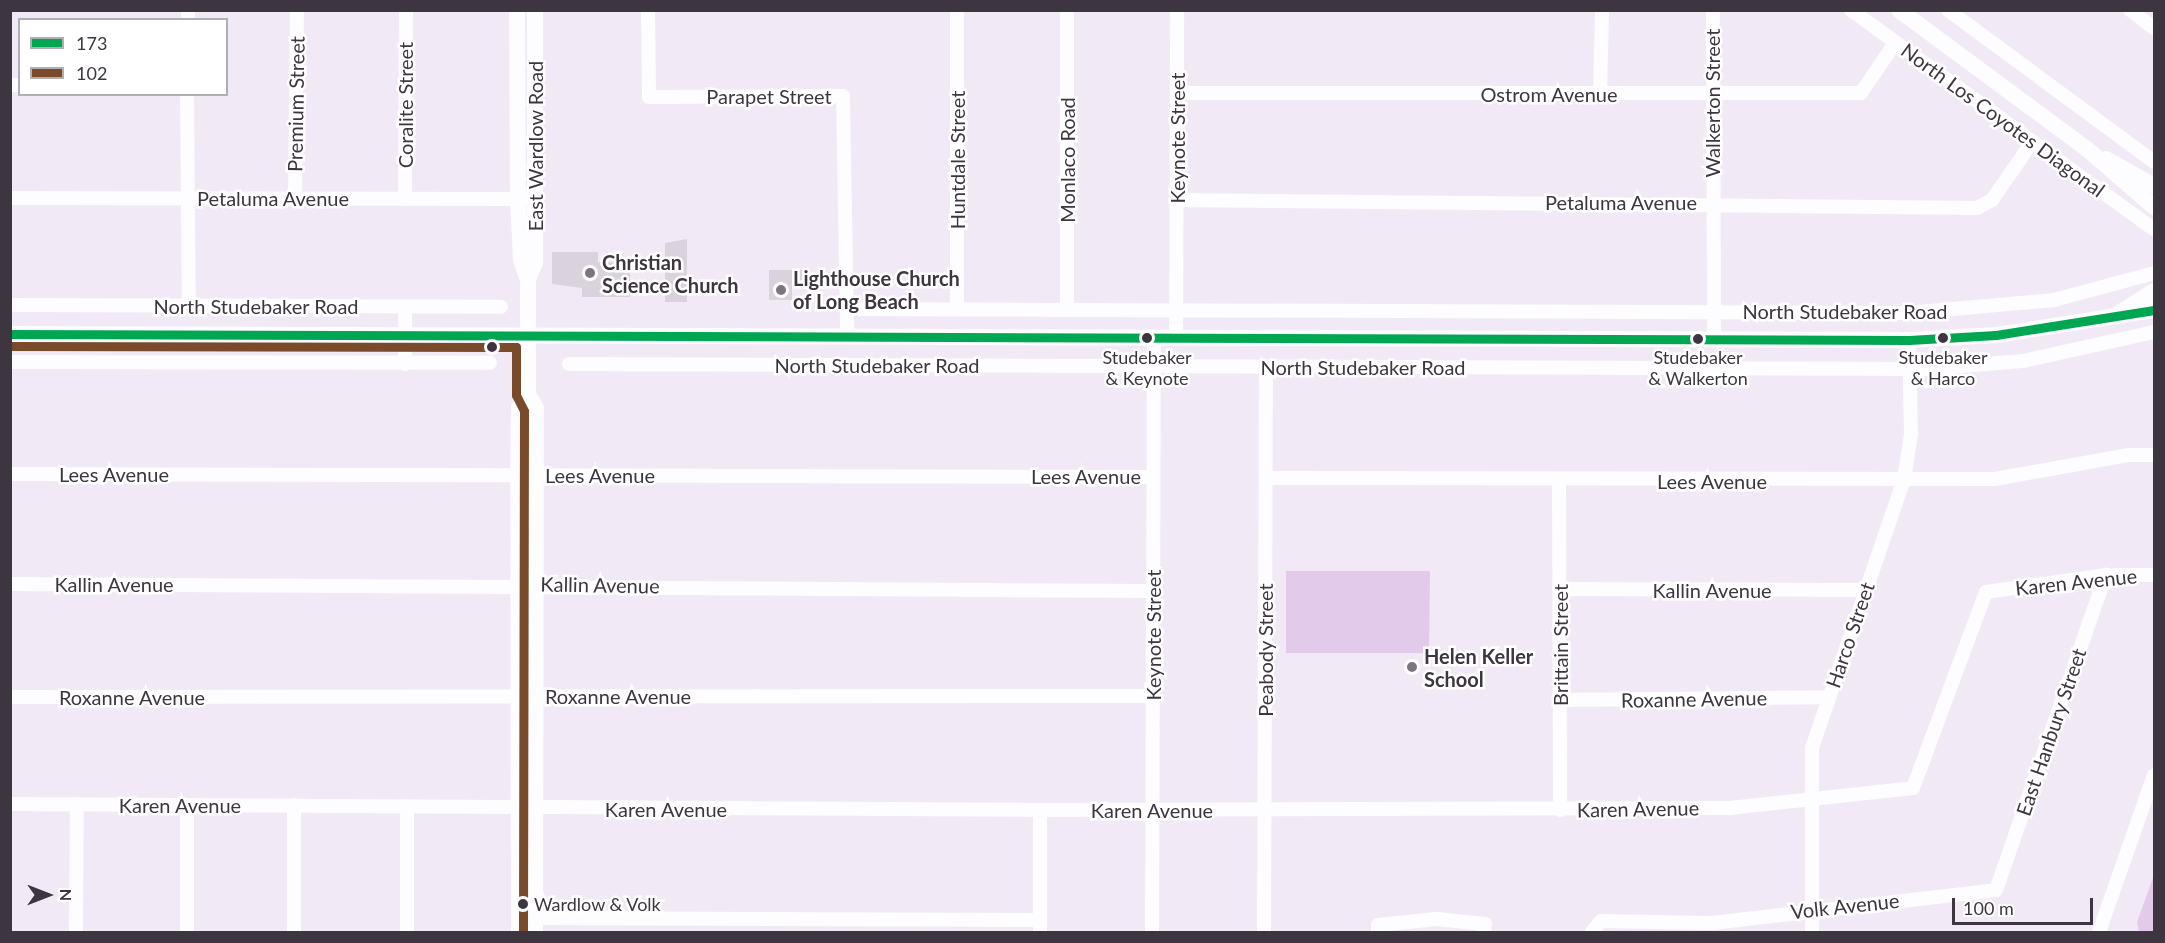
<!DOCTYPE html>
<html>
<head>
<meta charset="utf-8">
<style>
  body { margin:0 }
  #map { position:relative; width:2165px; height:943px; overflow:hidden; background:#f2e9f6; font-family:Lato,sans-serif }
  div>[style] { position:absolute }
  .green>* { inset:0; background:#e1caea }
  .building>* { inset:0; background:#dad3dd }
  .minor>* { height:14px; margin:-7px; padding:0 7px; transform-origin:7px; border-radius:7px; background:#fdfcfe }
  .major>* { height:16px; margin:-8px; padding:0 8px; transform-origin:8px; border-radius:8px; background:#fdfcfe }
  .bus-1>* { height:9px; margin:-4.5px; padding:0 4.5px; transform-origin:4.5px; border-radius:4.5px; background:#00a651 }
  .bus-2>* { height:9px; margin:-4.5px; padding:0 4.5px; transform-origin:4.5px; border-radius:4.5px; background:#7a4b2a }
  .dots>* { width:16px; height:16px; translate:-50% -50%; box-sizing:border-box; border:3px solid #fff; border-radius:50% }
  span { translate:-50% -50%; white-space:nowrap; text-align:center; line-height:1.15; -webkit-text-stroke:5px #fff; paint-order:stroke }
  .bus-label { font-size:18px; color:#3d3640 }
  .left { translate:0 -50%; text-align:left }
  .street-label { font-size:20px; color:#3d3640 }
  .poi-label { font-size:20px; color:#3d3640; font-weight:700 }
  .frame { position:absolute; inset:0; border:12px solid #3d3640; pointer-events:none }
  .legend { position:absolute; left:18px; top:18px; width:210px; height:78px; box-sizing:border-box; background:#fff; border:2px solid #b1afb3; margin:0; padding:8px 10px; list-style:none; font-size:18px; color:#3d3640 }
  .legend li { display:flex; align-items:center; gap:12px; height:30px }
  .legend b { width:30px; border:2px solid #b1afb3 }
  .north { position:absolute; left:18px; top:865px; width:60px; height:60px; -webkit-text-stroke:4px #fff; paint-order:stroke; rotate:90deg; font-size:16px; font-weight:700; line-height:24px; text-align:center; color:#3d3640 }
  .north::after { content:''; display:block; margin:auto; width:21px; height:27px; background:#3d3640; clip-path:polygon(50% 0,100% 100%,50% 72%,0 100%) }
  .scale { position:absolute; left:1952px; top:898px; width:141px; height:27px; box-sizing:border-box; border:3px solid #3d3640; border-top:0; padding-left:8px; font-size:18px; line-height:21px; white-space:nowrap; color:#3d3640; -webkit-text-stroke:4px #fff; paint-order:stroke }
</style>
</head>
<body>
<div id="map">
  <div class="green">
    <div style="clip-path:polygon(1286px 571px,1430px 571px,1429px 653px,1286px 653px)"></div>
    <div style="clip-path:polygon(2154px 875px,2154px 932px,2139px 932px,2137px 922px)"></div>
  </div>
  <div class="building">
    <div style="clip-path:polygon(687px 239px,687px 282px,694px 282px,694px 289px,687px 289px,687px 302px,665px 302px,665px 243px)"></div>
    <div style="clip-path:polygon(552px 252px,598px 252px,598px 262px,630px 263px,630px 297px,582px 297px,582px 288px,552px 284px)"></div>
    <div style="clip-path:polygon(769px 270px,805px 270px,805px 280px,792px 280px,792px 300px,769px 300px)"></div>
  </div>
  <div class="minor">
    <div style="left:648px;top:10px;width:87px;rotate:89.3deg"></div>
    <div style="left:649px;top:97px;width:194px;rotate:-0.3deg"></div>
    <div style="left:843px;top:96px;width:241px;rotate:89deg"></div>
    <div style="left:1713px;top:10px;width:329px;rotate:89.8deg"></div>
    <div style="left:1851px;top:10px;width:374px;rotate:35.9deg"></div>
    <div style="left:1948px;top:10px;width:256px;rotate:36.4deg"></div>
    <div style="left:2130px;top:10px;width:30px;rotate:37deg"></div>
    <div style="left:188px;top:20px;width:10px;rotate:-90deg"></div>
    <div style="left:10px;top:85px;width:10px"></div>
    <div style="left:1177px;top:93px;width:684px"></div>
    <div style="left:1861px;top:93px;width:60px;rotate:-55.8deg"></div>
    <div style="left:187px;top:94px;width:211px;rotate:89.5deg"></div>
    <div style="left:1600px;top:94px;width:84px;rotate:-88.6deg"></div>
    <div style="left:10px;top:198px;width:525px;rotate:0.11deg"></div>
    <div style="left:295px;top:198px;width:188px;rotate:-89.4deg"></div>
    <div style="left:405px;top:199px;width:189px;rotate:-89.7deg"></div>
    <div style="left:1177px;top:200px;width:800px;rotate:0.57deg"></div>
    <div style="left:1977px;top:208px;width:17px;rotate:-28deg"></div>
    <div style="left:1992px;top:200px;width:70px;rotate:-55.4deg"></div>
    <div style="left:10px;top:305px;width:491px;rotate:0.2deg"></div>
    <div style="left:405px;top:307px;width:57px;rotate:90deg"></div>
    <div style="left:847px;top:309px;width:1061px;rotate:0.22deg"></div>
    <div style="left:1908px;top:313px;width:147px;rotate:-5.1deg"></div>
    <div style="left:2054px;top:300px;width:104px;rotate:-15.1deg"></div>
    <div style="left:957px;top:309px;width:299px;rotate:-90deg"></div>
    <div style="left:1067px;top:310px;width:300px;rotate:-90deg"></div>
    <div style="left:1176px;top:337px;width:327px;rotate:-89.8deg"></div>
    <div style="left:10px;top:362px;width:480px;rotate:0.1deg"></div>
    <div style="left:569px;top:364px;width:1356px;rotate:0.21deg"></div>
    <div style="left:1925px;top:369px;width:98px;rotate:-4.7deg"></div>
    <div style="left:2023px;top:361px;width:134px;rotate:-12.5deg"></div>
    <div style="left:10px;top:474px;width:1143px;rotate:0.15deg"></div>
    <div style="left:1267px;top:478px;width:728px;rotate:0.08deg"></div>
    <div style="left:1995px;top:479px;width:136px;rotate:-10.2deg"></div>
    <div style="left:2129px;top:455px;width:25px"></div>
    <div style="left:1559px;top:481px;width:329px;rotate:89.8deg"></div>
    <div style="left:10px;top:584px;width:1143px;rotate:0.35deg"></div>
    <div style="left:1559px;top:589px;width:306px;rotate:0.2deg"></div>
    <div style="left:10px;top:697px;width:1143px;rotate:-0.05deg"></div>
    <div style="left:1560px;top:700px;width:268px;rotate:-0.6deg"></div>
    <div style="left:10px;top:804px;width:1030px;rotate:0.33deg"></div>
    <div style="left:1040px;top:810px;width:690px;rotate:-0.17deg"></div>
    <div style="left:1730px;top:808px;width:184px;rotate:-6.2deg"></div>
    <div style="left:1913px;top:788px;width:209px;rotate:-69.6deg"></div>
    <div style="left:1986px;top:592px;width:121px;rotate:-8.1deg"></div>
    <div style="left:2106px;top:575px;width:48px"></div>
    <div style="left:294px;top:805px;width:127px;rotate:90deg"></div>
    <div style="left:407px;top:806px;width:126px;rotate:90deg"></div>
    <div style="left:527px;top:918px;width:513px;rotate:0.22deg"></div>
    <div style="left:76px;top:932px;width:128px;rotate:-89.6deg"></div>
    <div style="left:187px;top:932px;width:125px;rotate:-90deg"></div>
    <div style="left:1040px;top:932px;width:122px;rotate:-90deg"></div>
    <div style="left:1152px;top:932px;width:595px;rotate:-89.81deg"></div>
    <div style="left:1264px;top:932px;width:565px;rotate:-89.8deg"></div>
    <div style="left:1378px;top:932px;width:7px;rotate:-90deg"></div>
    <div style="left:1378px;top:925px;width:59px;rotate:-5.8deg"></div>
    <div style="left:1437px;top:919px;width:48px;rotate:5.9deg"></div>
    <div style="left:1485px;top:924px;width:8px;rotate:97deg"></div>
    <div style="left:1592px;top:932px;width:14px;rotate:-51deg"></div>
    <div style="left:1601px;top:921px;width:111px;rotate:1deg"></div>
    <div style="left:1712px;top:923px;width:286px;rotate:-6.6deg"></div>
    <div style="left:1996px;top:890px;width:334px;rotate:-70.8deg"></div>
    <div style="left:1812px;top:932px;width:184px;rotate:-90deg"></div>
    <div style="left:1812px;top:748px;width:283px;rotate:-71.1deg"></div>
    <div style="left:1904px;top:480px;width:47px;rotate:-81.3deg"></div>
    <div style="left:1911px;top:434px;width:94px;rotate:-91.2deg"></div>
    <div style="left:2099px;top:932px;width:166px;rotate:-70.7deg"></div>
  </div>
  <div class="major">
    <div style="left:517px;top:10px;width:189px;rotate:89.7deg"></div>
    <div style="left:518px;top:199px;width:61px;rotate:87.2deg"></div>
    <div style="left:521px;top:260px;width:21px;rotate:71deg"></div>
    <div style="left:528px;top:280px;width:114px;rotate:90deg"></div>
    <div style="left:528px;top:394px;width:16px;rotate:60deg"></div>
    <div style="left:536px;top:408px;width:524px;rotate:90.11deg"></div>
    <div style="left:1899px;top:10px;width:234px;rotate:36.5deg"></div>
    <div style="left:2087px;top:149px;width:89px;rotate:40.9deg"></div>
    <div style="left:2106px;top:159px;width:55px;rotate:29.4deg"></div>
    <div style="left:528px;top:280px;width:18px;rotate:-68deg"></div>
    <div style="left:535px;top:263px;width:253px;rotate:-90deg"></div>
    <div style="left:2119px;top:313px;width:41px;rotate:-32.2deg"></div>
    <div style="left:10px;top:334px;width:1899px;rotate:0.18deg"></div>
    <div style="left:1909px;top:340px;width:87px;rotate:-3.3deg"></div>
    <div style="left:1996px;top:335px;width:160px;rotate:-9deg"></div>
    <div style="left:519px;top:932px;width:456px;rotate:-90.1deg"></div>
    <div style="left:518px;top:476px;width:68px;rotate:-89.2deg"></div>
    <div style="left:519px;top:408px;width:17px;rotate:-57deg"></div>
  </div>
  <div class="bus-1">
    <div style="left:10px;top:334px;width:1899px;rotate:0.18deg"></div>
    <div style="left:1909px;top:340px;width:87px;rotate:-3.3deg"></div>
    <div style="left:1996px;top:335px;width:160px;rotate:-9deg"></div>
  </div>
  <div class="bus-2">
    <div style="left:10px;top:346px;width:506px;rotate:0.11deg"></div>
    <div style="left:516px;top:347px;width:48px;rotate:90deg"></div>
    <div style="left:516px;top:395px;width:18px;rotate:63deg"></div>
    <div style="left:524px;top:411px;width:521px;rotate:90.11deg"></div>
  </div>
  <div class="dots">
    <div style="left:590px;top:273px;background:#7c7580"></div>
    <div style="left:781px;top:290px;background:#7c7580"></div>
    <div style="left:1147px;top:338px;background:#3d3640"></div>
    <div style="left:1943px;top:338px;background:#3d3640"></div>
    <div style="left:1698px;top:339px;background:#3d3640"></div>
    <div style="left:492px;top:347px;background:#3d3640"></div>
    <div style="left:1412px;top:667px;background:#7c7580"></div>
    <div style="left:523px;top:904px;background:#3d3640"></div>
  </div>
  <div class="bus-label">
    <span style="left:1147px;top:368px">Studebaker<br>&amp; Keynote</span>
    <span style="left:1698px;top:368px">Studebaker<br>&amp; Walkerton</span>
    <span style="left:1943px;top:368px">Studebaker<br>&amp; Harco</span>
    <span class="left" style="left:534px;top:904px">Wardlow &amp; Volk</span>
  </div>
  <div class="street-label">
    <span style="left:1549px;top:94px">Ostrom Avenue</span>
    <span style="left:769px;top:96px">Parapet Street</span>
    <span style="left:1712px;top:103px;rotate:-90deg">Walkerton Street</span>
    <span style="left:296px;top:104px;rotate:-89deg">Premium Street</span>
    <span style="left:405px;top:105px;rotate:-90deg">Coralite Street</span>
    <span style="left:2003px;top:120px;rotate:36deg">North Los Coyotes Diagonal</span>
    <span style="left:1177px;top:138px;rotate:-90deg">Keynote Street</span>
    <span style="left:535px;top:146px;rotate:-90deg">East Wardlow Road</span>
    <span style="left:957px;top:160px;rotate:-90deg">Huntdale Street</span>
    <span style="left:1067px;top:160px;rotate:-90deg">Monlaco Road</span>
    <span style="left:273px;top:198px">Petaluma Avenue</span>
    <span style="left:1621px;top:202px">Petaluma Avenue</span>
    <span style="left:256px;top:306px">North Studebaker Road</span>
    <span style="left:1845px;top:311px">North Studebaker Road</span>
    <span style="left:877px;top:365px">North Studebaker Road</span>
    <span style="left:1363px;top:367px">North Studebaker Road</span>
    <span style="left:114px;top:474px">Lees Avenue</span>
    <span style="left:600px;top:475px">Lees Avenue</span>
    <span style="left:1086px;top:476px">Lees Avenue</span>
    <span style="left:1712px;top:481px">Lees Avenue</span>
    <span style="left:2076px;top:582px;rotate:-6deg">Karen Avenue</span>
    <span style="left:114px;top:584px">Kallin Avenue</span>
    <span style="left:600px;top:585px;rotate:1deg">Kallin Avenue</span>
    <span style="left:1712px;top:590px">Kallin Avenue</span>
    <span style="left:1153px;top:635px;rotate:-90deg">Keynote Street</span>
    <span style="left:1850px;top:635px;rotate:-71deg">Harco Street</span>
    <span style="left:1560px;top:645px;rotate:-90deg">Brittain Street</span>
    <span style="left:1265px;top:650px;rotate:-90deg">Peabody Street</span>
    <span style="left:618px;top:696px">Roxanne Avenue</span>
    <span style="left:132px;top:697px">Roxanne Avenue</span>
    <span style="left:1694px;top:699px;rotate:-1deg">Roxanne Avenue</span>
    <span style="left:2051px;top:732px;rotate:-71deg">East Hanbury Street</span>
    <span style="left:180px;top:805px">Karen Avenue</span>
    <span style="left:666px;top:809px">Karen Avenue</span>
    <span style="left:1638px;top:809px;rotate:-1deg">Karen Avenue</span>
    <span style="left:1152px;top:810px">Karen Avenue</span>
    <span style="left:1845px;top:906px;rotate:-6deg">Volk Avenue</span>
  </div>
  <div class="poi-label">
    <span class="left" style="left:602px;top:274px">Christian<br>Science Church</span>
    <span class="left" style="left:793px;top:290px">Lighthouse Church<br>of Long Beach</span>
    <span class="left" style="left:1424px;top:668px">Helen Keller<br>School</span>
  </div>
  <div class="frame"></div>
  <ul class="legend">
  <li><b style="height:8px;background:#00a651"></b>173</li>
  <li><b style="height:8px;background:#7a4b2a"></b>102</li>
  </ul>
  <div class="north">N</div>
  <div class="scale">100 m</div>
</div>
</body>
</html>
